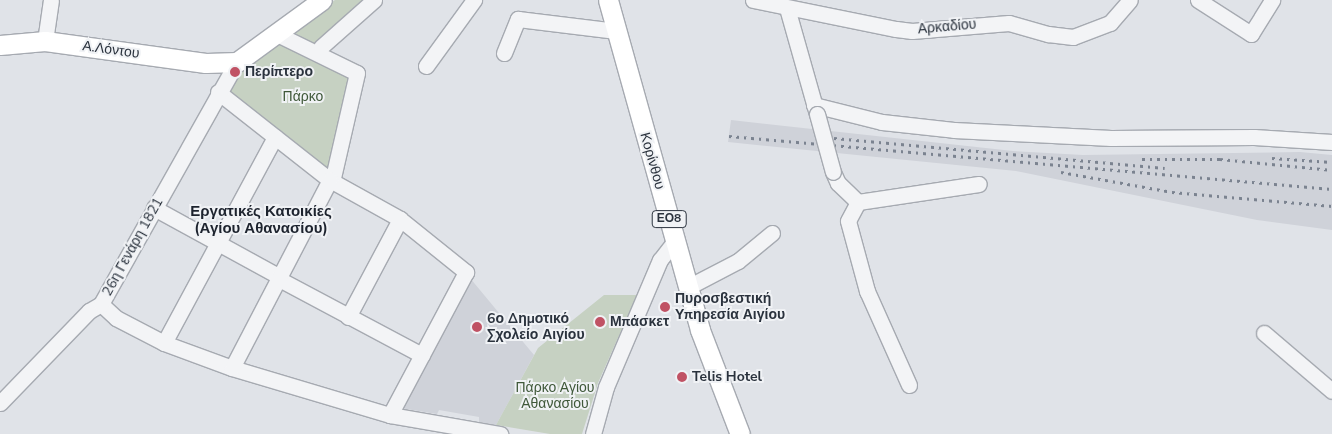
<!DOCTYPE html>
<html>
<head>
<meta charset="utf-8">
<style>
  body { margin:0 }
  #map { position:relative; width:1332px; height:434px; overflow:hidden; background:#e0e3e8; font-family:"Nunito Sans",sans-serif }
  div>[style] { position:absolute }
  .built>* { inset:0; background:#cfd2d9 }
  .green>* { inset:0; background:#c6d1c2 }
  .roads { filter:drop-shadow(1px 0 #a6aab1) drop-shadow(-1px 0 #a6aab1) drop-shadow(0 1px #a6aab1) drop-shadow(0 -1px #a6aab1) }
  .minor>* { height:15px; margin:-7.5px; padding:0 7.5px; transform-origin:7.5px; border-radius:7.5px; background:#f3f4f6 }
  .major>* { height:19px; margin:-9.5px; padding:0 9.5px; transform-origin:9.5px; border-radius:9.5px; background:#fff }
  .rail>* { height:3px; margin-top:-1.5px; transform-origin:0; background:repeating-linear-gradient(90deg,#7b8390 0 2.5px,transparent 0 7.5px) }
  .bridges { filter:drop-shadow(1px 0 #a6aab1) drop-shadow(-1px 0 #a6aab1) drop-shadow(0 1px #a6aab1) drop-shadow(0 -1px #a6aab1) }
  .minor-bridge>* { height:15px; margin:-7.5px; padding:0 7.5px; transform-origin:7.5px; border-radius:7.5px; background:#f3f4f6 }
  .dots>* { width:14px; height:14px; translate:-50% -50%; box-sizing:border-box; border:2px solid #f0f2f5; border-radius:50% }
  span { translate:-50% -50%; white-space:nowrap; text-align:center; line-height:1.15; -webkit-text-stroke:4px #f0f2f5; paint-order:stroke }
  .shield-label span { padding:1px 4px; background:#f0f2f5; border:1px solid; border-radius:4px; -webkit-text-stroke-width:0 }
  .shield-label { font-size:12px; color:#2a323d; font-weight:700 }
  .street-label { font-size:14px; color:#2a323d }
  .poi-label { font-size:14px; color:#2a323d; font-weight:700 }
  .left { translate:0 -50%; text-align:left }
  .park-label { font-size:14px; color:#3f5839 }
  .neighbourhood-label { font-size:15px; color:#1d232e; font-weight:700 }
</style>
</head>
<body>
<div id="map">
  <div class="built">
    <div style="clip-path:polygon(731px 120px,1013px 151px,1083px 155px,1300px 152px,1332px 155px,1332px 230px,1257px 220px,1016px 171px,728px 142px)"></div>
    <div style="clip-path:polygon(470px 278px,534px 355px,496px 425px,479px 422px,479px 417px,439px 410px,437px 414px,400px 408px)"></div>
  </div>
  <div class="green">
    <div style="clip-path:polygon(335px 0,369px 0,317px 47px,286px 32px)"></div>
    <div style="clip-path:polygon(275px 38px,353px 76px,329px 170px,226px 90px,239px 68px)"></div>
    <div style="clip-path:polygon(604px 295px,637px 295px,598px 383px,582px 434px,550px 434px,496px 425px,538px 348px)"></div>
  </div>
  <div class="roads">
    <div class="minor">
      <div style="left:753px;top:0;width:146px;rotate:11.5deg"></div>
      <div style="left:896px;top:29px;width:16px;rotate:7deg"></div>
      <div style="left:912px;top:31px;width:97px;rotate:-4.7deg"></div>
      <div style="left:1009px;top:23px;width:41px;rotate:15.8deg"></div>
      <div style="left:1048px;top:34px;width:25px;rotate:7deg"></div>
      <div style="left:1073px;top:37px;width:40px;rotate:-21deg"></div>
      <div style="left:1110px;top:23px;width:30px;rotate:-49deg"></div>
      <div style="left:1198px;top:0;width:63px;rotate:32.7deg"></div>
      <div style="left:1251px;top:34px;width:40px;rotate:-58deg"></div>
      <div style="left:787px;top:8px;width:110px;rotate:74.2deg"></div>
      <div style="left:275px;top:33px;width:91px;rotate:26deg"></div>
      <div style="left:357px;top:73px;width:112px;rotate:102.9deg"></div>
      <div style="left:45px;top:41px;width:41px;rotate:-81.7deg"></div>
      <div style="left:321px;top:47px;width:71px;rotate:-41.6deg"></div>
      <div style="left:504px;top:53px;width:37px;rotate:-68deg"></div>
      <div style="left:518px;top:19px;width:99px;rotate:7deg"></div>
      <div style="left:426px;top:66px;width:82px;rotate:-54deg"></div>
      <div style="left:218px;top:92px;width:142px;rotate:38.2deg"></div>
      <div style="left:330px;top:180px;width:80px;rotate:29.1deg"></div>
      <div style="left:400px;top:219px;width:85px;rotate:38.8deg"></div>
      <div style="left:466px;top:272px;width:162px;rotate:118deg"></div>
      <div style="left:814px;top:105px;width:70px;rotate:14deg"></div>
      <div style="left:882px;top:122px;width:72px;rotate:6.3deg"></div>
      <div style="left:954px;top:130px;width:157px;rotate:2.9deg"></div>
      <div style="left:1111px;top:138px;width:143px;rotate:-0.4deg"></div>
      <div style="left:1254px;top:137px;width:78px;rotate:3.7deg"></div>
      <div style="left:833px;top:172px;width:12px;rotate:66deg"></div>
      <div style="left:838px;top:183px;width:28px;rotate:44deg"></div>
      <div style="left:858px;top:202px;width:122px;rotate:-8.5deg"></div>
      <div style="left:858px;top:202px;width:21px;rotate:118deg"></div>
      <div style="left:848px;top:221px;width:73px;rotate:74.8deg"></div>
      <div style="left:867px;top:291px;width:103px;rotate:65.9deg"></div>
      <div style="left:154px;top:208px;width:144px;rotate:28.7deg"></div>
      <div style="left:279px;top:279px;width:162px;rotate:28deg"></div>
      <div style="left:688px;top:287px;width:56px;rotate:-27.5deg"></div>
      <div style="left:738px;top:261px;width:44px;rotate:-39.5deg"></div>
      <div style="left:101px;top:304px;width:21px;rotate:43deg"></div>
      <div style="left:116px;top:318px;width:54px;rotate:27.5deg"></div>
      <div style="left:164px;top:343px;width:72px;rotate:20.2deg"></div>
      <div style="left:232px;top:368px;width:165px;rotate:16.6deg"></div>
      <div style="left:390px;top:415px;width:112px;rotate:9.8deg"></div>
      <div style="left:348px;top:317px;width:111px;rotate:-62deg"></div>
      <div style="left:1264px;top:333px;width:89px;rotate:40.5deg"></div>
      <div style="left:164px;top:343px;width:234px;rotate:-61.7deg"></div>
      <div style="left:232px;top:368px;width:212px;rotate:-62.5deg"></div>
      <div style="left:0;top:403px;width:128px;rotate:-45.9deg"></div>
      <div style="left:89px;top:311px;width:14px;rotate:-30deg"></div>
      <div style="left:101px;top:304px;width:278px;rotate:-60.7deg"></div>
      <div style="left:593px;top:434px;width:49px;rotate:-74.5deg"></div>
      <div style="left:606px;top:387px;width:138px;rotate:-67deg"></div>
      <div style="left:660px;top:260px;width:24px;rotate:-52deg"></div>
    </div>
    <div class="major">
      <div style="left:608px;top:0;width:343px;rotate:74.4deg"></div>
      <div style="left:700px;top:330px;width:111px;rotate:69deg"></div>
      <div style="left:0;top:45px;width:45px;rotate:-5.1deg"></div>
      <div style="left:45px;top:41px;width:162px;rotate:7.8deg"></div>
      <div style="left:206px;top:63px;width:31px;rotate:-2deg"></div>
      <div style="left:237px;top:62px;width:105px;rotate:-36.1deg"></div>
    </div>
  </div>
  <div class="rail">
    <div style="left:729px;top:136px;width:605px;rotate:5.02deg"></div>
    <div style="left:834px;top:138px;width:332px;rotate:5.2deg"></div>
    <div style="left:1272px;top:158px;width:60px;rotate:3.8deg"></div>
    <div style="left:1142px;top:159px;width:78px"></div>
    <div style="left:1220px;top:159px;width:113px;rotate:5.6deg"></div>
    <div style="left:1061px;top:172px;width:113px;rotate:10.2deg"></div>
    <div style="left:1172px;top:192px;width:161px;rotate:5deg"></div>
  </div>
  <div class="bridges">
    <div class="minor-bridge">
      <div style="left:817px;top:114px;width:60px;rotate:74.6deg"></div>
    </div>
  </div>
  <div class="dots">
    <div style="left:235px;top:72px;background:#c05264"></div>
    <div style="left:665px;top:307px;background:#c05264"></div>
    <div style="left:600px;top:322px;background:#c05264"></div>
    <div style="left:477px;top:327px;background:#c05264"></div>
    <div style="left:682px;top:377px;background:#c05264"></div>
  </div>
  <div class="shield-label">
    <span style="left:669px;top:219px">ΕΟ8</span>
  </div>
  <div class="street-label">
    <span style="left:947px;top:27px;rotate:-5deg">Αρκαδίου</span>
    <span style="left:111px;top:50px;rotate:8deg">Α.Λόντου</span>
    <span style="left:652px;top:161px;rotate:74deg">Κορίνθου</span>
    <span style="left:133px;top:247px;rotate:-61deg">26η Γενάρη 1821</span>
  </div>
  <div class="poi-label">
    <span class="left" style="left:245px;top:72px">Περίπτερο</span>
    <span class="left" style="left:675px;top:307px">Πυροσβεστική<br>Υπηρεσία Αιγίου</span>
    <span class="left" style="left:487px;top:327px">6ο Δημοτικό<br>Σχολείο Αιγίου</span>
    <span class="left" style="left:610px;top:322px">Μπάσκετ</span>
    <span class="left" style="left:692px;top:377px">Telis Hotel</span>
  </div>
  <div class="park-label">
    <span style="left:303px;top:97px">Πάρκο</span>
    <span style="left:555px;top:396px">Πάρκο Αγίου<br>Αθανασίου</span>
  </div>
  <div class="neighbourhood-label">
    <span style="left:261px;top:220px">Εργατικές Κατοικίες<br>(Αγίου Αθανασίου)</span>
  </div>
</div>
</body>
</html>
